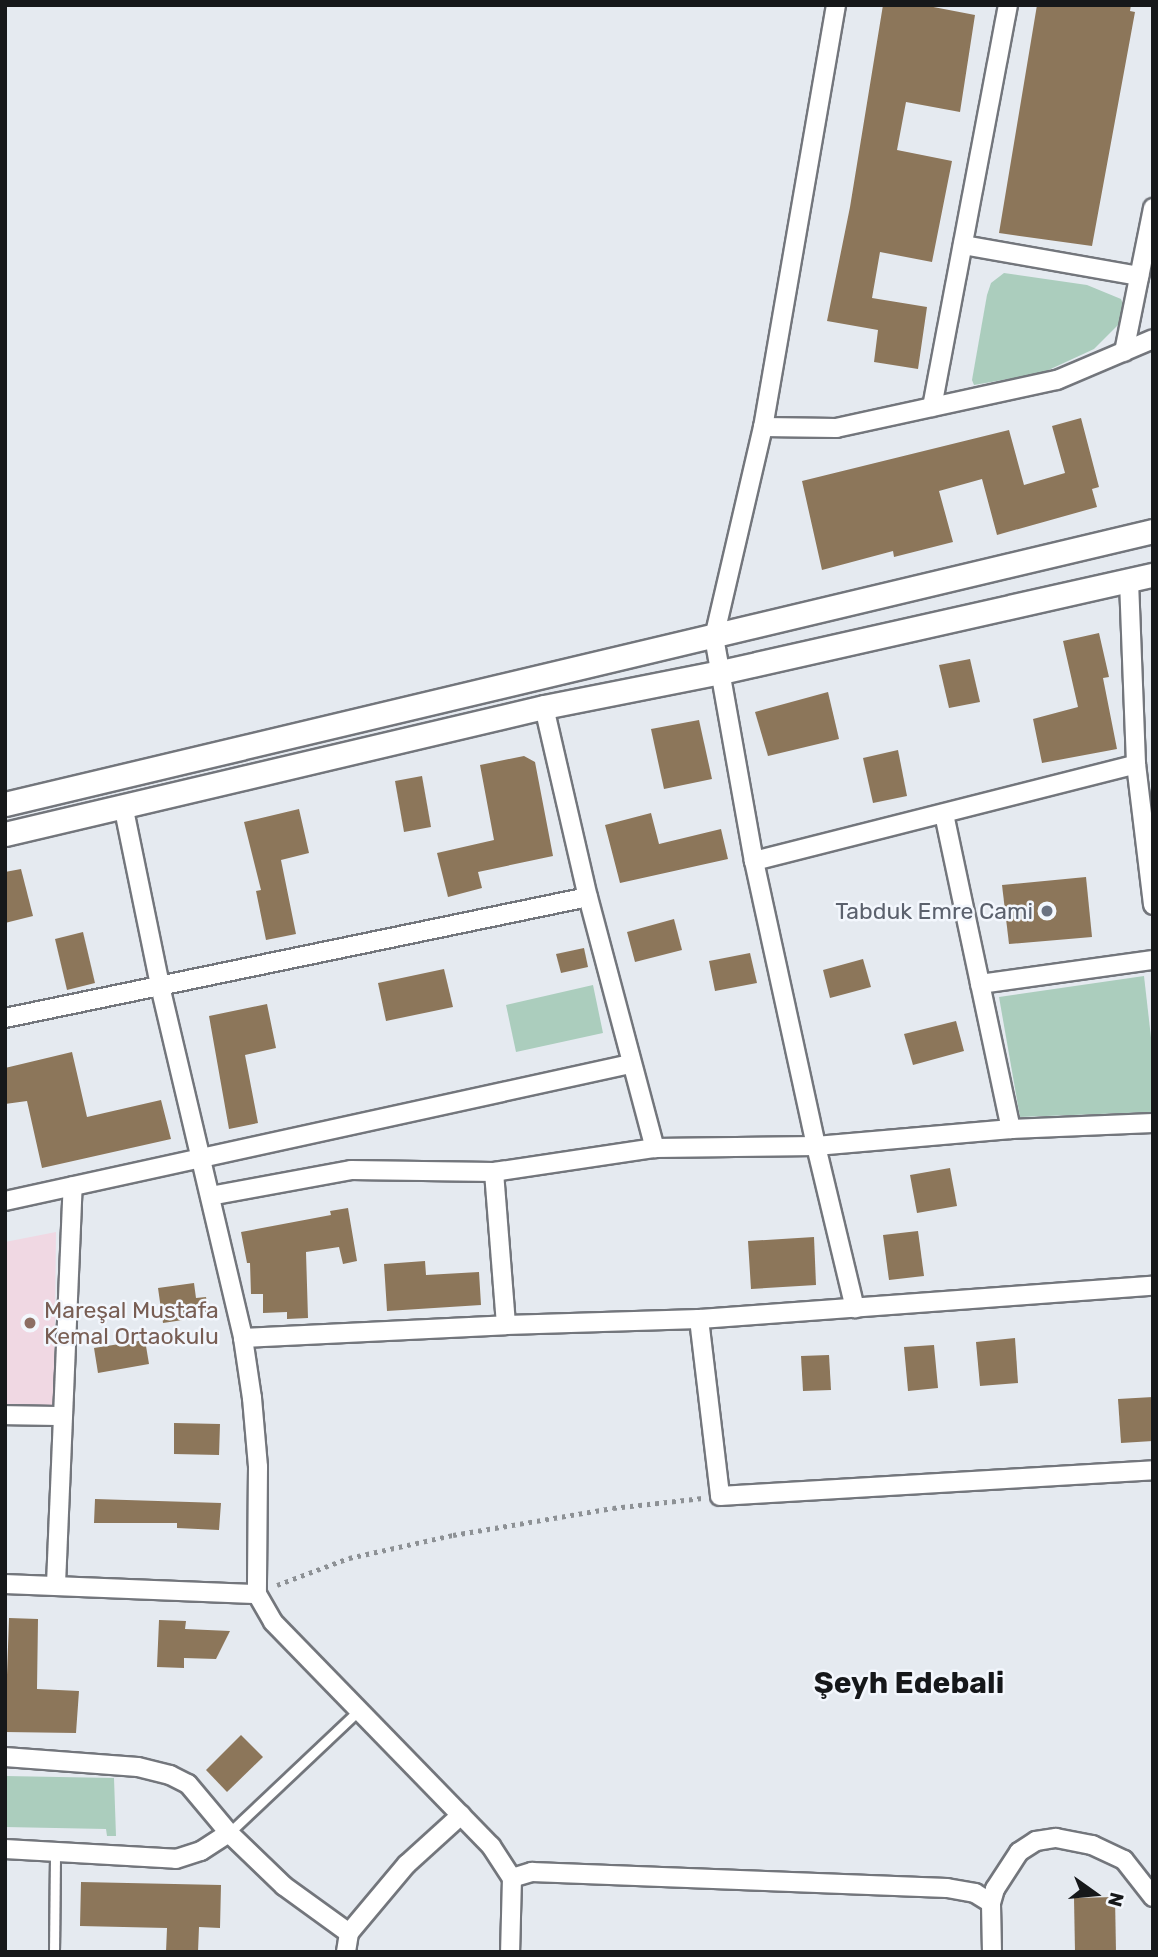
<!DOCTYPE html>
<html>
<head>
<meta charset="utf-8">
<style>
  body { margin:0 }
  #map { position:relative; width:1158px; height:1957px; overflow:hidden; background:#e5eaf0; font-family:Rubik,sans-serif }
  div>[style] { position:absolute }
  .education>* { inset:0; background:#f0d8e3 }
  .green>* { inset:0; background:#abcdbd }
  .building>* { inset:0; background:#8c765a }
  .path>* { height:4.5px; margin-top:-2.25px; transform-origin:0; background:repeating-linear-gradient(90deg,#8d9195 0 3.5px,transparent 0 8.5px) }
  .roads { filter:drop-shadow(2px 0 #73767c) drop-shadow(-2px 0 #73767c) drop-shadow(0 2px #73767c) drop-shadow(0 -2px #73767c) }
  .service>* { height:9px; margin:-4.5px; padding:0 4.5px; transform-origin:4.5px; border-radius:4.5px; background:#fff }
  .minor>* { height:18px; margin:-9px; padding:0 9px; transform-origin:9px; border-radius:9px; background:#fff }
  .tertiary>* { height:23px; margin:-11.5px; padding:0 11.5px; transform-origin:11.5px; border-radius:11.5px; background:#fff }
  .dots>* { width:19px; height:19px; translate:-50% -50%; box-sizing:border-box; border:4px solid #f3f7fd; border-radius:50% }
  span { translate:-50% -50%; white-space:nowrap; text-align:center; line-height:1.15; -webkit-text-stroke:5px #f3f7fd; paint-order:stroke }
  .worship-label { font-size:23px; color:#5b616d }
  .right { translate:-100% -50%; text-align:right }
  .education-label { font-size:23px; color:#785e54 }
  .left { translate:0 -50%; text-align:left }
  .district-label { font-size:30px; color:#16181a; font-weight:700 }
  .frame { position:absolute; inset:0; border:7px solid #16181a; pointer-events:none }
  .north { position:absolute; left:1060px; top:1859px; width:70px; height:70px; -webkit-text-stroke:5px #f3f7fd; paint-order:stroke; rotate:105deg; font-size:19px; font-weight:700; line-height:28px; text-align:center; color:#16181a }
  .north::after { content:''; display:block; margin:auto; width:24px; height:32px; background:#16181a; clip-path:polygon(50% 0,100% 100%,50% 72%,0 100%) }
</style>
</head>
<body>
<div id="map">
  <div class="education">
    <div style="clip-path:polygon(56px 1232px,54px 1406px,5px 1405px,5px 1242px)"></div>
  </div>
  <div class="green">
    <div style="clip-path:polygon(1004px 273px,1087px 285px,1121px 299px,1125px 309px,1122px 321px,1094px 349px,1042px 373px,974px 385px,972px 380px,987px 295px,991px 283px)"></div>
    <div style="clip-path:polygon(1144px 976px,1153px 1055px,1153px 1112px,1020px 1117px,999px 997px)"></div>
    <div style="clip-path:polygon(593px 985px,603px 1033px,516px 1052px,506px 1005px)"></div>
    <div style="clip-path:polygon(5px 1776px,114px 1778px,116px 1836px,107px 1836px,106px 1829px,5px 1827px)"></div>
  </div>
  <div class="building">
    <div style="clip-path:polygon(883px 5px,923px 5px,975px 15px,960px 112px,906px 102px,897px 150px,952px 161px,932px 262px,880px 252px,872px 298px,927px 307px,918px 369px,874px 362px,878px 330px,827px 321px,850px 207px)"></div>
    <div style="clip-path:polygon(1037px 5px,1131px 5px,1130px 11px,1135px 12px,1092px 246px,999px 233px)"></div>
    <div style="clip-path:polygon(1081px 418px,1099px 487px,1092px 489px,1097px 507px,997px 535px,982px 479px,939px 491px,953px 542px,894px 557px,893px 551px,822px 570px,802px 481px,1009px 430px,1024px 485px,1065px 473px,1052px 426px)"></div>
    <div style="clip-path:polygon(1099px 633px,1109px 677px,1103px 678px,1117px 749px,1042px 763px,1033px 719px,1078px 707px,1063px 641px)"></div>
    <div style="clip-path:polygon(970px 659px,980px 702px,949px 708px,939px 665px)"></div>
    <div style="clip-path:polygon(828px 692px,839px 739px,768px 756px,755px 712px)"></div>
    <div style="clip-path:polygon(699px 720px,712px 779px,664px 789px,651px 729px)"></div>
    <div style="clip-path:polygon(898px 750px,907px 796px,873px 803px,863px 758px)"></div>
    <div style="clip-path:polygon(524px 756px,535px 762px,553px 856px,478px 872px,482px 888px,448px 897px,437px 853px,494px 840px,480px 765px)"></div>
    <div style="clip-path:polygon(422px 776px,431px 827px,404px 832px,395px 781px)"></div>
    <div style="clip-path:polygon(299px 809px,309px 853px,281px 860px,296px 934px,266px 940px,256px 891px,261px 890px,244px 822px)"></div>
    <div style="clip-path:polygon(651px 813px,659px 844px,721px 829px,728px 859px,620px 883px,605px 825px)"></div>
    <div style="clip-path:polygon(21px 869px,33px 916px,5px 923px,5px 872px)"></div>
    <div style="clip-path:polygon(1086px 877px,1092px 937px,1009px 944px,1002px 885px)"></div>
    <div style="clip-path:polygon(674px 919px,682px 950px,635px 962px,627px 932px)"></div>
    <div style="clip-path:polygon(83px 932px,95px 983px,67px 990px,55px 939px)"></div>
    <div style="clip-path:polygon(584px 948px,588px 967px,561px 973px,556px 954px)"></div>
    <div style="clip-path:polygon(750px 953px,757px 983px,715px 991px,709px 961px)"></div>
    <div style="clip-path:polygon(863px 959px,871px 987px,830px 998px,823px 970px)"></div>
    <div style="clip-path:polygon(444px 969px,453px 1007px,386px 1021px,378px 983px)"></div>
    <div style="clip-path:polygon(267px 1004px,276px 1048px,245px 1055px,258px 1123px,229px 1129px,209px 1016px)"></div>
    <div style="clip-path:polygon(956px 1021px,964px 1051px,913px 1065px,904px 1034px)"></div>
    <div style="clip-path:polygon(72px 1052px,87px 1117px,161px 1100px,171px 1139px,42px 1168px,27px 1101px,5px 1104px,5px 1068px)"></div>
    <div style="clip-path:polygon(950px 1168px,957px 1206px,917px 1213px,910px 1175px)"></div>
    <div style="clip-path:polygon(348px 1208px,357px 1261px,343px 1264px,339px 1247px,306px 1252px,308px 1318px,287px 1319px,287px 1312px,263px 1313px,263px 1294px,251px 1294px,250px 1263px,247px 1263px,241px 1232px,331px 1215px,330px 1211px)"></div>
    <div style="clip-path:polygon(918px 1231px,924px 1276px,889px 1280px,883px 1235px)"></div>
    <div style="clip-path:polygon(814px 1237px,816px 1285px,751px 1289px,748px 1241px)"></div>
    <div style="clip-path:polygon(425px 1261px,426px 1275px,479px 1272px,481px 1305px,387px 1311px,384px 1264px)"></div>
    <div style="clip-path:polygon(194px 1283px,196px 1298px,206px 1297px,209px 1316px,163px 1323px,158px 1288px)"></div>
    <div style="clip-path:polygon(1015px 1338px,1018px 1383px,980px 1386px,976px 1342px)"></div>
    <div style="clip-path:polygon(145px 1340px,149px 1364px,98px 1373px,94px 1348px)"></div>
    <div style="clip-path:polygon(934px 1345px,938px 1388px,908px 1391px,904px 1347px)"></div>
    <div style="clip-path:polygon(829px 1355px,831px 1390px,803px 1391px,801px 1356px)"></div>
    <div style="clip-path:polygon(1153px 1397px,1153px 1441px,1121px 1443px,1118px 1399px)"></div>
    <div style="clip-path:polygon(174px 1423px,220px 1424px,219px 1455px,174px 1454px)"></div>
    <div style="clip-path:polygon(95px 1499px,221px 1503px,219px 1530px,177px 1528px,177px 1523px,94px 1523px)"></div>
    <div style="clip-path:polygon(9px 1618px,38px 1619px,37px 1689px,79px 1691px,76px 1733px,5px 1732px)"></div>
    <div style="clip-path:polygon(159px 1620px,186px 1621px,185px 1629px,230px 1631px,216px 1659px,184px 1658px,184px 1668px,157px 1667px)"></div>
    <div style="clip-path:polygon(241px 1735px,263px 1757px,227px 1792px,206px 1770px)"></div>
    <div style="clip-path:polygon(81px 1882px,221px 1885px,220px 1928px,199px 1927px,198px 1952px,166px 1952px,167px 1928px,80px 1926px)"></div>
    <div style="clip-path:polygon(1115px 1897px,1116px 1952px,1075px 1952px,1074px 1898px)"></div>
  </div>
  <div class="path">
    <div style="left:277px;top:1585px;width:77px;rotate:-20.6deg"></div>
    <div style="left:349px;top:1558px;width:107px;rotate:-12.5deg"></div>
    <div style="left:453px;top:1535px;width:162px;rotate:-9.6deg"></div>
    <div style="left:613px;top:1508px;width:90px;rotate:-6.4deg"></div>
  </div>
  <div class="roads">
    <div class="service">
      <div style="left:229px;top:1833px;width:180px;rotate:-43.4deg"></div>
      <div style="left:54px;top:1952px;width:101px;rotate:-89.4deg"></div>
    </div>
    <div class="minor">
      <div style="left:836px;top:5px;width:428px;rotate:99.8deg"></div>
      <div style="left:763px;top:427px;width:216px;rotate:103.1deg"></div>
      <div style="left:714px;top:637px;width:228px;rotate:79.9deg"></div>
      <div style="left:754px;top:861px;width:292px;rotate:77.7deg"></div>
      <div style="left:816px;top:1146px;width:167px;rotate:76.5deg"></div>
      <div style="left:963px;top:245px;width:179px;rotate:10deg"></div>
      <div style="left:1124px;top:352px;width:147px;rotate:-78.6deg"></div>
      <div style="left:932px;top:407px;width:409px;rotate:-79.3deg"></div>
      <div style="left:763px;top:427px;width:73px;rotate:0.8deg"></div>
      <div style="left:836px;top:428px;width:226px;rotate:-12.3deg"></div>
      <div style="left:1057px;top:380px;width:104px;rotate:-23.1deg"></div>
      <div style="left:1129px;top:581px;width:183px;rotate:87.8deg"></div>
      <div style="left:1136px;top:764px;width:142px;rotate:83.1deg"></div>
      <div style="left:544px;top:707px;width:195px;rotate:77deg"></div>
      <div style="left:588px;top:897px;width:260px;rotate:75.1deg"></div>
      <div style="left:123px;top:805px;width:185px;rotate:78.4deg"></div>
      <div style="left:160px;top:986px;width:362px;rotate:76.7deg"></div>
      <div style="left:243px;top:1338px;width:61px;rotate:81.5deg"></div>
      <div style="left:252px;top:1398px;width:69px;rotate:85deg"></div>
      <div style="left:258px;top:1467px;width:127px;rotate:90.5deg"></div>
      <div style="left:257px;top:1594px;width:32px;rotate:60deg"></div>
      <div style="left:273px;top:1622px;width:313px;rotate:45.8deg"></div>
      <div style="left:491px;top:1846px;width:38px;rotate:57deg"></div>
      <div style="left:512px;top:1878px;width:74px;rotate:91.5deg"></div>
      <div style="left:944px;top:814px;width:322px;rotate:78deg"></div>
      <div style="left:754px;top:861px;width:394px;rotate:-14.2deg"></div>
      <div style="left:980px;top:984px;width:175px;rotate:-7.9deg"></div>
      <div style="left:5px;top:1018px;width:595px;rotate:-11.73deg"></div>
      <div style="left:494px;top:1172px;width:153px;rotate:85.5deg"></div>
      <div style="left:210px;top:1196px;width:143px;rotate:-10.4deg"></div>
      <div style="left:351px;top:1170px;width:143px;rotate:0.8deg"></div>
      <div style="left:494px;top:1172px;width:163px;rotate:-8.5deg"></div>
      <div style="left:655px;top:1148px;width:161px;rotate:-0.7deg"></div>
      <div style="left:816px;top:1146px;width:196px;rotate:-5deg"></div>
      <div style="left:1011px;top:1129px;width:142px;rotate:-2.4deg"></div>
      <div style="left:5px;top:1201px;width:640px;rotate:-12.36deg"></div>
      <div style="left:699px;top:1319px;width:178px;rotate:83.2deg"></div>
      <div style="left:720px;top:1496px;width:434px;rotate:-3.4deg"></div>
      <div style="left:243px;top:1338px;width:263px;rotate:-2.8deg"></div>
      <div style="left:506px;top:1325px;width:193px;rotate:-1.8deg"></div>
      <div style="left:699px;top:1319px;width:455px;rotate:-4.2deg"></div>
      <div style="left:5px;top:1415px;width:58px;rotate:1deg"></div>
      <div style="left:5px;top:1584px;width:252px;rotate:2.3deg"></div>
      <div style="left:56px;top:1584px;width:398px;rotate:-87.6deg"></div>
      <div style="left:5px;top:1757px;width:133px;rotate:4.3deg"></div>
      <div style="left:138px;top:1767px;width:33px;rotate:14deg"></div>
      <div style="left:170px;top:1775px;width:20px;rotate:27deg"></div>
      <div style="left:188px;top:1784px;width:64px;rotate:50.1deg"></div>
      <div style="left:5px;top:1849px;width:171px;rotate:3.3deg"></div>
      <div style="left:176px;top:1859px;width:26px;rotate:-18deg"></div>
      <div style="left:201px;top:1851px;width:33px;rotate:-33deg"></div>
      <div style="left:229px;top:1833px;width:76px;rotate:43.9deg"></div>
      <div style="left:284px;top:1886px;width:80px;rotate:35.9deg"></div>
      <div style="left:349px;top:1933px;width:19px;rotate:99deg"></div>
      <div style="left:512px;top:1878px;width:21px;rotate:-17deg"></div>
      <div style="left:532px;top:1872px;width:415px;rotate:2.2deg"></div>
      <div style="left:947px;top:1888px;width:28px;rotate:10deg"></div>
      <div style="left:975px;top:1893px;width:19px;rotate:32deg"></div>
      <div style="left:349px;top:1933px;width:90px;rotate:-50deg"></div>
      <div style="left:407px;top:1864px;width:73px;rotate:-42.2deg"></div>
      <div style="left:992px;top:1952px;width:49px;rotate:-91.2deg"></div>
      <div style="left:991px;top:1903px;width:15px;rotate:-74deg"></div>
      <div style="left:995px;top:1889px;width:44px;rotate:-57deg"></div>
      <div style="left:1019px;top:1852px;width:20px;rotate:-33deg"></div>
      <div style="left:1036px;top:1841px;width:20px;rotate:-9deg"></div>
      <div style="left:1056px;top:1838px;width:37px;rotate:11deg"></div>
      <div style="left:1092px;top:1845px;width:35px;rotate:25deg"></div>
      <div style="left:1124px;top:1860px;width:47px;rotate:51.9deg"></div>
    </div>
    <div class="tertiary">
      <div style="left:5px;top:804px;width:1180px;rotate:-13.38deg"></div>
      <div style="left:5px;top:834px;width:554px;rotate:-13.26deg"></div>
      <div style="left:544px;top:707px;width:180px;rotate:-11.2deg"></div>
      <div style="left:721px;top:672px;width:443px;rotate:-12.7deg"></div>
    </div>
  </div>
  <div class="dots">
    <div style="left:1047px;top:911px;background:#6b7280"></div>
    <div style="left:30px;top:1323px;background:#8d6e63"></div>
  </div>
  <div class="worship-label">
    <span class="right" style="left:1033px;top:911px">Tabduk Emre Cami</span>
  </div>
  <div class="education-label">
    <span class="left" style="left:44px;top:1323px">Mareşal Mustafa<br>Kemal Ortaokulu</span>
  </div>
  <div class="district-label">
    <span style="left:909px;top:1683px">Şeyh Edebali</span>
  </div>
  <div class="frame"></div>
  <div class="north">N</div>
</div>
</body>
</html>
